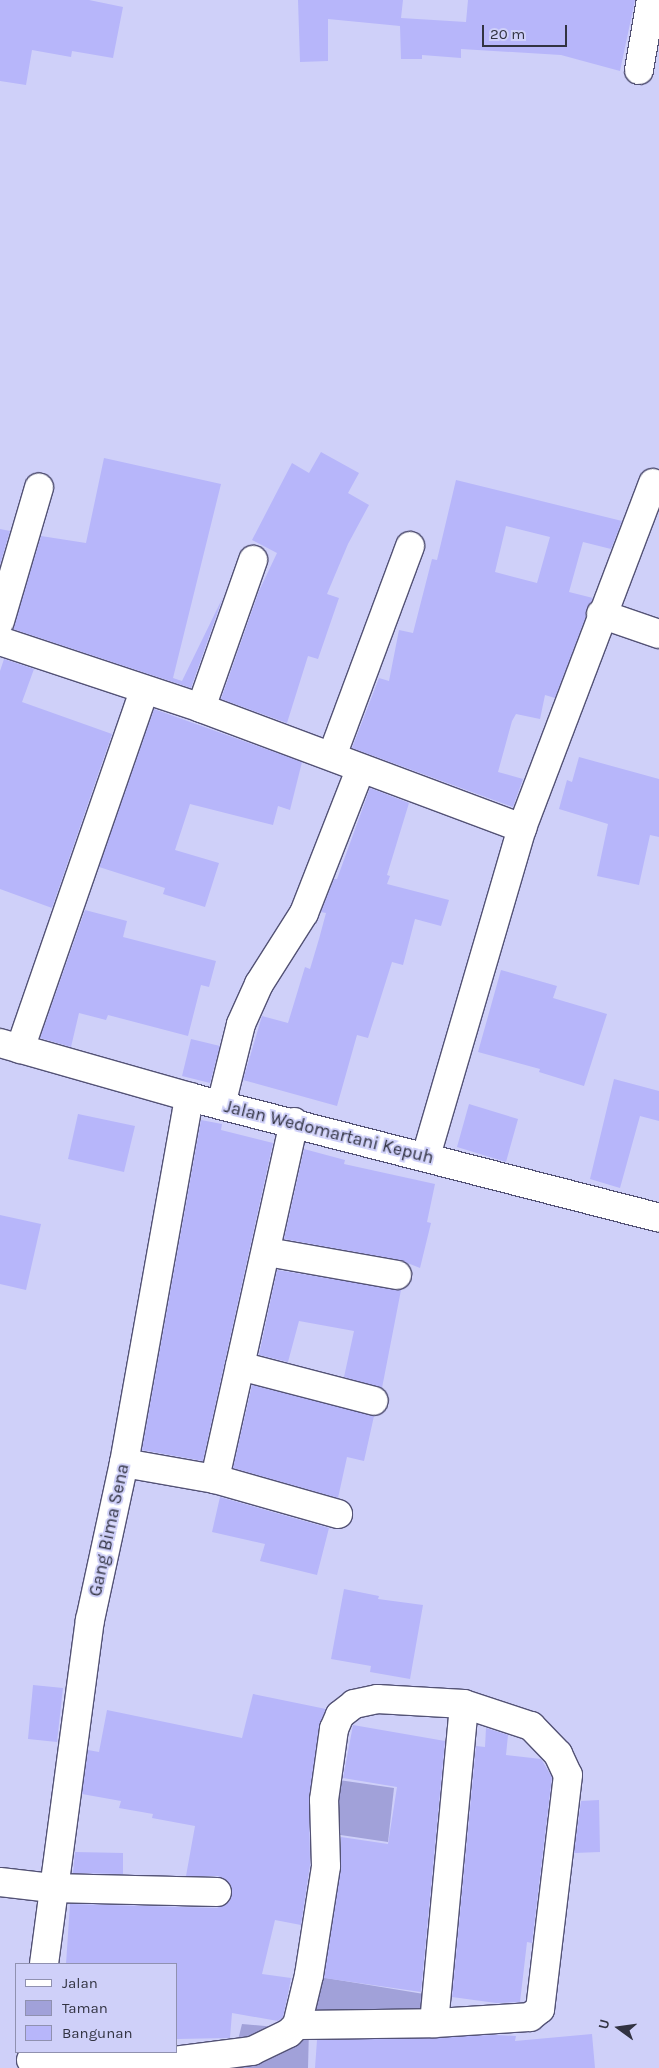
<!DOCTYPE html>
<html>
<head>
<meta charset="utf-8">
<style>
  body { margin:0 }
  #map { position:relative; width:659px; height:2068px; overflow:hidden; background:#cfd0f9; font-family:Karla,sans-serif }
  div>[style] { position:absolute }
  .green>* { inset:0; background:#a1a1d9 }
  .building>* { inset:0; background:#b7b6fa }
  .roads { filter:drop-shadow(1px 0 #535275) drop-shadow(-1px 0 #535275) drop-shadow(0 1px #535275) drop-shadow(0 -1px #535275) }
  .street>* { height:28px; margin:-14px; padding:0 14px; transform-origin:14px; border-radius:14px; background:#fff }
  span { translate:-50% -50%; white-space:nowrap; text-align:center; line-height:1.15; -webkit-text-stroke:4px #cfd0f9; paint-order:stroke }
  .street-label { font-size:18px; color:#323342 }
  .legend { position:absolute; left:15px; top:1963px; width:162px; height:90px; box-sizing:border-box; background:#cfd0f9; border:1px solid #9091b0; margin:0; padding:6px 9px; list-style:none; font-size:15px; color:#323342 }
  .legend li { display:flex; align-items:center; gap:10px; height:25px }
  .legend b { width:25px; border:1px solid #9091b0 }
  .north { position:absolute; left:594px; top:2003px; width:50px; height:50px; -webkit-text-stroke:4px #cfd0f9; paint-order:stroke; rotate:284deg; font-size:14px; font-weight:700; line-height:20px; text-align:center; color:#323342 }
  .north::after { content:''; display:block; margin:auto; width:18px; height:22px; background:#323342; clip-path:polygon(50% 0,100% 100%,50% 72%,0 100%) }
  .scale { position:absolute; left:482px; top:25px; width:85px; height:22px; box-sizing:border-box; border:2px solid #323342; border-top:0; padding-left:6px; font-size:15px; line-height:18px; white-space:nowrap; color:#323342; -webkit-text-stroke:4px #cfd0f9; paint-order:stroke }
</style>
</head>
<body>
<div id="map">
  <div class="green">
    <div style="clip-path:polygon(332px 1779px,394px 1788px,388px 1842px,327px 1833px)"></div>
    <div style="clip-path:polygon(320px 1977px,430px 1995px,427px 2019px,307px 2023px)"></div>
    <div style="clip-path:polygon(242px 2024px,309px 2030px,308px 2068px,231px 2068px)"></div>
  </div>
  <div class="building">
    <div style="clip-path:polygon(0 0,89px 0,123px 7px,113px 58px,72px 51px,71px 57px,32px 50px,26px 85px,0 81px)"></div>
    <div style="clip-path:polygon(298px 0,403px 0,401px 18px,466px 22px,468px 0,635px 0,620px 71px,561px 55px,461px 49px,461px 58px,422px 55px,422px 59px,401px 59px,400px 26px,328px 19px,328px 61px,300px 62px)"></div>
    <div style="clip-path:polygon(321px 452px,359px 473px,348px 493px,369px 505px,348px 544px,327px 594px,339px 598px,318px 659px,308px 656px,287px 723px,221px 699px,259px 591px,277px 553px,252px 540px,292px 463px,309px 473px)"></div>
    <div style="clip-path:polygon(104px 458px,221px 484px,173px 678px,182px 681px,223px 597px,191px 688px,13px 629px,41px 536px,86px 543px)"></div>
    <div style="clip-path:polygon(evenodd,456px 480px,622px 521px,611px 549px,583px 542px,569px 592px,593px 598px,555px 698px,545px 695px,540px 719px,516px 714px,512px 721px,498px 772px,523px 779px,513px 807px,352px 748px,379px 678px,389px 681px,399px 630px,413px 633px,432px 559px,437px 560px,456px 480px,506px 526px,550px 537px,537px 583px,495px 572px,506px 526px)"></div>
    <div style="clip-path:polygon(0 529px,10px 531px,0 565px)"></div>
    <div style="clip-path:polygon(4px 659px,34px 669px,22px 702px,112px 734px,52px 908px,0 889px,0 671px)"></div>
    <div style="clip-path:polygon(154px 709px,302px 762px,290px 810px,278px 806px,273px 825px,190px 804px,175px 850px,219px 863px,205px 907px,163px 894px,165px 888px,99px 867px)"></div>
    <div style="clip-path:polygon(579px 757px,659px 779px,659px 837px,650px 835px,639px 885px,597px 876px,608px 824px,559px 809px,567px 780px,572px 782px)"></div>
    <div style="clip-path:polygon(370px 788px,409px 803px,387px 875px,390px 876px,387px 884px,449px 900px,441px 926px,415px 919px,403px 965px,392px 962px,368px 1038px,357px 1035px,337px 1106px,243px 1080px,262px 1016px,288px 1023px,305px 967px,310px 969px,319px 939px,326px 913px,321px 912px,334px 879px,337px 879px)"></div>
    <div style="clip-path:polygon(85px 910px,127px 921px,123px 937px,216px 961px,209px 987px,201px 985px,188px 1036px,108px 1015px,106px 1020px,79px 1013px,71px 1047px,40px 1038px)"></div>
    <div style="clip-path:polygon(501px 970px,557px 986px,553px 998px,607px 1014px,584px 1086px,539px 1072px,540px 1069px,478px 1052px)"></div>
    <div style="clip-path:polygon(191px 1039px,220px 1046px,210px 1083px,182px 1076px)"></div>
    <div style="clip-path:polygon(614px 1079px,659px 1091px,659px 1121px,640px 1116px,620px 1188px,590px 1179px)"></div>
    <div style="clip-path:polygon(469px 1104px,518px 1119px,506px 1162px,457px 1147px)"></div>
    <div style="clip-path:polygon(78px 1114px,135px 1126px,124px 1172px,68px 1159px)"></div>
    <div style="clip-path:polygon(201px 1120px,222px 1124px,221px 1130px,273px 1143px,203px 1461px,142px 1450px)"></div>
    <div style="clip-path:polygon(304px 1149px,345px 1160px,344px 1164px,435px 1184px,427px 1222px,431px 1223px,420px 1268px,400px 1260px,284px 1239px)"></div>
    <div style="clip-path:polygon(0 1215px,41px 1224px,26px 1290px,0 1284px)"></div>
    <div style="clip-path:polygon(277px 1270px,401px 1290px,382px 1388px,344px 1377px,354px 1331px,299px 1321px,288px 1362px,259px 1355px)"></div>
    <div style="clip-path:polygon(252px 1385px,374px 1416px,364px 1461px,347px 1457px,338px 1498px,233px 1468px)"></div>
    <div style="clip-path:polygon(220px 1497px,329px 1528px,317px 1575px,260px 1561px,265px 1544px,212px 1532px)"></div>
    <div style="clip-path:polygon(344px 1589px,379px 1596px,378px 1599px,423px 1605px,410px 1679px,370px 1672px,371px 1666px,331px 1659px)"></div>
    <div style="clip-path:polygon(33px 1685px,63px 1688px,57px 1742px,28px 1739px)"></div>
    <div style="clip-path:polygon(253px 1694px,326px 1709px,319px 1727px,309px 1798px,310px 1865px,301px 1925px,275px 1920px,262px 1974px,291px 1978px,288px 1994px,283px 2017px,278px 2021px,232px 2013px,230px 2038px,176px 2039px,176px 1964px,66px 1964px,70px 1904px,217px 1908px,230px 1901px,231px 1885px,218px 1876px,186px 1876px,195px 1826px,152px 1818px,153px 1814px,119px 1808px,121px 1801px,82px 1794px,88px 1750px,99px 1752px,107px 1710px,242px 1738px)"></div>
    <div style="clip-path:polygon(353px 1725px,445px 1741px,421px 1992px,324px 1978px,341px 1868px,341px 1837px,388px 1844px,397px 1787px,343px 1778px)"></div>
    <div style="clip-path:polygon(486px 1728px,508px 1735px,506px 1755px,541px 1759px,552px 1777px,532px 1943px,527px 1942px,520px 2002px,496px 2003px,452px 1997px,476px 1746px,485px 1747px)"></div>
    <div style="clip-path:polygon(599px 1800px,600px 1852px,574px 1853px,581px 1801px)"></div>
    <div style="clip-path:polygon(75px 1852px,123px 1853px,123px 1874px,73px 1873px)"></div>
    <div style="clip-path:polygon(592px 2034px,595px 2068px,315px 2068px,317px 2040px,496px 2035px,516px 2036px,515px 2041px)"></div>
  </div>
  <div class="roads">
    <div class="street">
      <div style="left:639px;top:70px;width:71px;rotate:-80.3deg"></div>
      <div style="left:601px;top:614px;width:61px;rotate:19deg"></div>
      <div style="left:0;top:621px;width:139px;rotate:-73.7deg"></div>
      <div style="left:0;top:641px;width:212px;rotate:18.4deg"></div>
      <div style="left:201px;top:708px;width:343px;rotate:20.5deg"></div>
      <div style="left:201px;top:708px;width:157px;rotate:-70.6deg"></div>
      <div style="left:332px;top:756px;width:224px;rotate:-69.6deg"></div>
      <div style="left:0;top:1043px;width:197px;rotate:15.9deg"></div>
      <div style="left:189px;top:1097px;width:485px;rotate:14.4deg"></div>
      <div style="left:20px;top:1049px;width:380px;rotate:-70.9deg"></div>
      <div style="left:221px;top:1105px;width:83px;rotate:-76.1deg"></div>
      <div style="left:241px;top:1024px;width:44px;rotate:-65.8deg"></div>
      <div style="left:259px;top:984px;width:84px;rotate:-57.6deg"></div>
      <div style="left:304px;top:913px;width:154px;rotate:-68.6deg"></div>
      <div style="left:294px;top:1122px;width:366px;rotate:102.5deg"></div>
      <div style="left:215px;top:1479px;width:128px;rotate:15.9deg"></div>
      <div style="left:426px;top:1156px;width:342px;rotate:-73.7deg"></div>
      <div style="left:522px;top:828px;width:369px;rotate:-69.2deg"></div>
      <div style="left:267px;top:1252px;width:132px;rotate:10deg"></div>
      <div style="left:240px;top:1366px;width:138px;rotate:14.6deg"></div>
      <div style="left:124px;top:1463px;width:92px;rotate:10deg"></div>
      <div style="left:0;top:1882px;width:52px;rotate:6.6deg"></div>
      <div style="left:52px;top:1888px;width:165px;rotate:1.4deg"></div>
      <div style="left:44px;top:1964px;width:347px;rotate:-82.4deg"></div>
      <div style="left:90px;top:1620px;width:161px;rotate:-77.8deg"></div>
      <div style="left:124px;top:1463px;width:372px;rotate:-79.9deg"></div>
      <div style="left:297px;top:2025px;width:137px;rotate:-0.8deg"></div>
      <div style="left:434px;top:2023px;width:320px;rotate:-84.6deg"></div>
      <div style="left:31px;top:2060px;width:135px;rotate:0.8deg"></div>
      <div style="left:166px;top:2062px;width:87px;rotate:-7.3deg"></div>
      <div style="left:252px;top:2051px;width:41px;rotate:-25.9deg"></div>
      <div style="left:289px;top:2033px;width:11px;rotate:-45deg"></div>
      <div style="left:297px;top:2025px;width:51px;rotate:-76.5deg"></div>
      <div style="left:309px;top:1975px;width:110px;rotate:-81.1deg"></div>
      <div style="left:326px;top:1866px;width:66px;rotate:-91.7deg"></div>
      <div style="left:324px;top:1800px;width:72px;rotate:-82deg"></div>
      <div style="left:334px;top:1729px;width:15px;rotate:-67deg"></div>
      <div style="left:340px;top:1715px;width:18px;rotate:-38deg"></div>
      <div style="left:354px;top:1704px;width:24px;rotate:-12deg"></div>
      <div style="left:377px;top:1699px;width:87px;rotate:3.3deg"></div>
      <div style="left:464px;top:1704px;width:71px;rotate:18.2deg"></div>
      <div style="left:531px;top:1726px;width:39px;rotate:46deg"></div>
      <div style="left:558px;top:1754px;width:23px;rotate:65deg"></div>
      <div style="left:568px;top:1775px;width:236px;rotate:96.8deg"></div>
      <div style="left:540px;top:2009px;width:13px;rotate:141deg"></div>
      <div style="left:530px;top:2017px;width:96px;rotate:176.4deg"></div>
    </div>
  </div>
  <div class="street-label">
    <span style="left:329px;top:1132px;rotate:14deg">Jalan Wedomartani Kepuh</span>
    <span style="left:109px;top:1530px;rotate:-78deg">Gang Bima Sena</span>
  </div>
  <ul class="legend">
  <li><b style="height:6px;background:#fff"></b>Jalan</li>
  <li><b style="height:14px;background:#a1a1d9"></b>Taman</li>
  <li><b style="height:14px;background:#b7b6fa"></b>Bangunan</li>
  </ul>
  <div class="north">U</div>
  <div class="scale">20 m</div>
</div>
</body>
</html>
